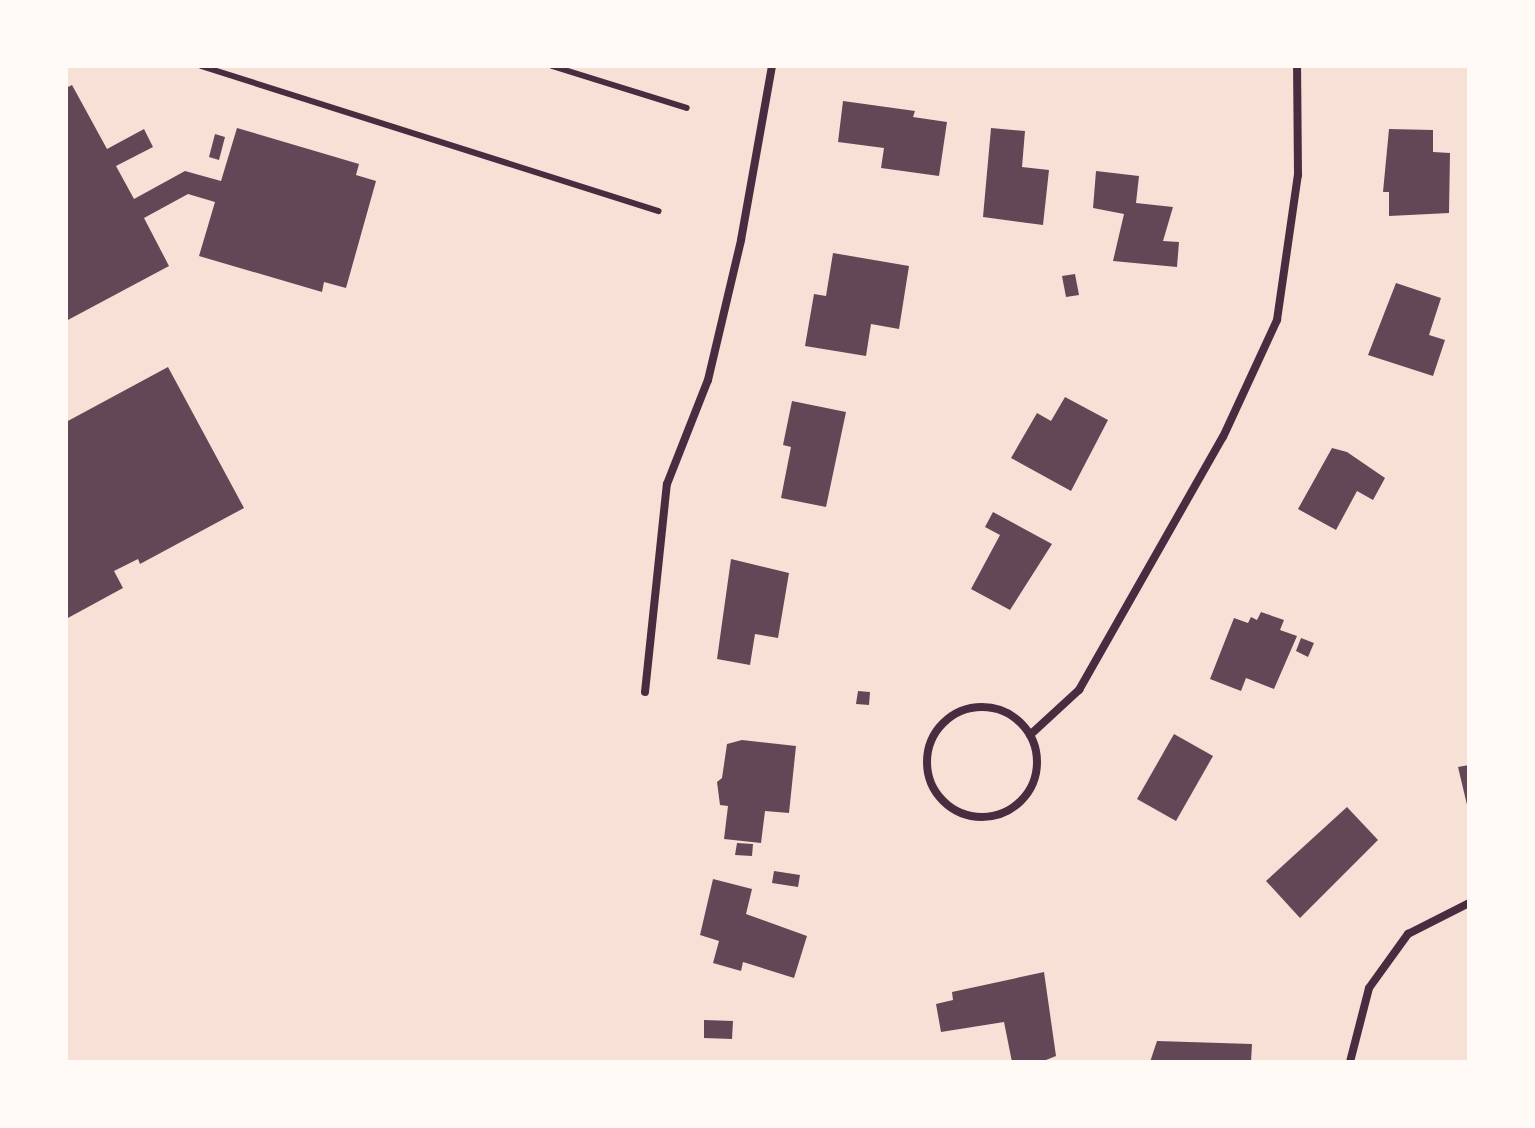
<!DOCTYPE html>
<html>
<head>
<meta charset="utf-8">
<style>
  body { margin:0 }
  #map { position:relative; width:1535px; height:1128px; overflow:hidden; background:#f7e1d7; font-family:Barlow,sans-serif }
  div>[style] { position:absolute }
  .building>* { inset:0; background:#644757 }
  .service>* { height:6px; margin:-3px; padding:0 3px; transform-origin:3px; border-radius:3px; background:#4a2c40 }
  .minor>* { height:8px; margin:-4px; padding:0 4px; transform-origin:4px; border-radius:4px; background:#4a2c40 }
  .minor>.ring { margin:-4px; padding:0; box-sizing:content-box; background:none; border:8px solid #4a2c40; border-radius:50% }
  span { translate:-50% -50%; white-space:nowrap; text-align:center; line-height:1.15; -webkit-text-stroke:7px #fffaf5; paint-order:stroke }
  .frame { position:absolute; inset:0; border:68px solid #fffaf5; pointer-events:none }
</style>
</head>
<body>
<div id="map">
  <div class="building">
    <div style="clip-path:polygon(72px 85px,107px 149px,144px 129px,153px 147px,116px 166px,134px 199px,185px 171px,221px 181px,237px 128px,359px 164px,356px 175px,376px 181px,346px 288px,324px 282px,322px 292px,199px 256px,215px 202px,188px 194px,144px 218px,169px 266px,66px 321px,66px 88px)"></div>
    <div style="clip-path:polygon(843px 101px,915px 111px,913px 117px,947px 122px,939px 176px,881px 168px,884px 148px,838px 142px)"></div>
    <div style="clip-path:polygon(991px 128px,1025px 131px,1022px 167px,1049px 170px,1043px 225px,983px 217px)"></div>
    <div style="clip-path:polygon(1389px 129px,1433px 130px,1433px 152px,1450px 153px,1449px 213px,1389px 216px,1389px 192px,1383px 192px)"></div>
    <div style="clip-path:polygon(215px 134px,225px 137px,219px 160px,209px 157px)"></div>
    <div style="clip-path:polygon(1096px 171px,1139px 176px,1136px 203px,1173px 207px,1163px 241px,1179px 242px,1177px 267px,1113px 261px,1124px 214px,1093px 208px)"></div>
    <div style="clip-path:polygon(833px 253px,909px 266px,899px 329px,871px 324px,866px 356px,805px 346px,814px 294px,826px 296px)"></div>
    <div style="clip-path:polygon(1075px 274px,1079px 295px,1066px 297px,1062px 276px)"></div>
    <div style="clip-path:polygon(1396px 283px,1441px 298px,1429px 335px,1445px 340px,1433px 376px,1368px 355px)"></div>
    <div style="clip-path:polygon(168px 367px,244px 508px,140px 564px,138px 559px,114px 571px,123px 588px,66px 619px,66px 422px)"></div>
    <div style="clip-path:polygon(1065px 397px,1108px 420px,1071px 491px,1011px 458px,1037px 413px,1051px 421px)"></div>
    <div style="clip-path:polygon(792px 401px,846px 412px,826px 507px,781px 498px,791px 447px,783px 445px)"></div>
    <div style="clip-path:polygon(1332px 448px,1347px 452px,1385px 478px,1373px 500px,1357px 491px,1336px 530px,1298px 509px)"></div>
    <div style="clip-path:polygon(993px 512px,1052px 544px,1010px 610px,971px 589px,1000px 535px,985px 527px)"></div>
    <div style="clip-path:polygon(731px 559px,789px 573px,778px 638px,755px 634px,750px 665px,717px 659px)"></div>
    <div style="clip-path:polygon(1261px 612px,1284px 620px,1280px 630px,1297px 636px,1274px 689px,1246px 678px,1241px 691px,1210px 679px,1234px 618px,1248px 623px,1251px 617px,1257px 620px)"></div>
    <div style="clip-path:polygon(1301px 638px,1314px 643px,1308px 657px,1296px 651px)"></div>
    <div style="clip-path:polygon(858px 691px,870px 692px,869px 705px,856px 704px)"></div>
    <div style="clip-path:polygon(1174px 734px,1213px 756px,1176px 821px,1137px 799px)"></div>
    <div style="clip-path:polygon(742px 740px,796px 746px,789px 813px,765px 811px,761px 843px,724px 839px,728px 806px,720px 805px,717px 782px,722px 778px,727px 744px)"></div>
    <div style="clip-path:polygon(1469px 765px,1469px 809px,1468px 809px,1458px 767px)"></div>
    <div style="clip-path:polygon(1347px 807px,1378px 840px,1300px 918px,1266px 881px)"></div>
    <div style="clip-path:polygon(737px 843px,753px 844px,752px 856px,735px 855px)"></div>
    <div style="clip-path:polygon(774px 871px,800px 875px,798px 887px,772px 883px)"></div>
    <div style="clip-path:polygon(713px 879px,752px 889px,746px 914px,807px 936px,794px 978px,743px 962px,741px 971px,713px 963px,719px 941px,700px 935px)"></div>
    <div style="clip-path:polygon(1044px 972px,1056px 1056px,1041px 1062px,1012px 1062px,1004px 1022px,941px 1032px,936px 1004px,953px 1000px,952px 992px)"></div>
    <div style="clip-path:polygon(704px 1020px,733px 1021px,732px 1039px,704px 1038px)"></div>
    <div style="clip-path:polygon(1157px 1041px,1252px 1044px,1251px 1062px,1150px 1062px)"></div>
  </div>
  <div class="service">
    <div style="left:201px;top:66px;width:480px;rotate:17.6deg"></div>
    <div style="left:552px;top:66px;width:141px;rotate:17.3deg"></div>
  </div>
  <div class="minor">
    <div style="left:645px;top:692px;width:209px;rotate:-84deg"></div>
    <div style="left:667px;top:484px;width:112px;rotate:-68.5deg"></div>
    <div style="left:708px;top:380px;width:144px;rotate:-76.7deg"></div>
    <div style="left:741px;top:240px;width:177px;rotate:-79.9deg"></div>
    <div class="ring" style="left:927px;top:707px;width:102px;height:102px"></div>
    <div style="left:1030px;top:735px;width:67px;rotate:-42.6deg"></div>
    <div style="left:1079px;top:690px;width:291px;rotate:-60.4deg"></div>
    <div style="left:1223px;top:437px;width:129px;rotate:-65.2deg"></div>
    <div style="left:1277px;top:320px;width:147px;rotate:-81.8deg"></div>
    <div style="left:1298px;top:175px;width:109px;rotate:-90.5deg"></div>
    <div style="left:1350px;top:1062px;width:76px;rotate:-75.6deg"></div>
    <div style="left:1369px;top:988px;width:67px;rotate:-54.2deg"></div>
    <div style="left:1408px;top:934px;width:68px;rotate:-26.9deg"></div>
  </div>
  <div class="frame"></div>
</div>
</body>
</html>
